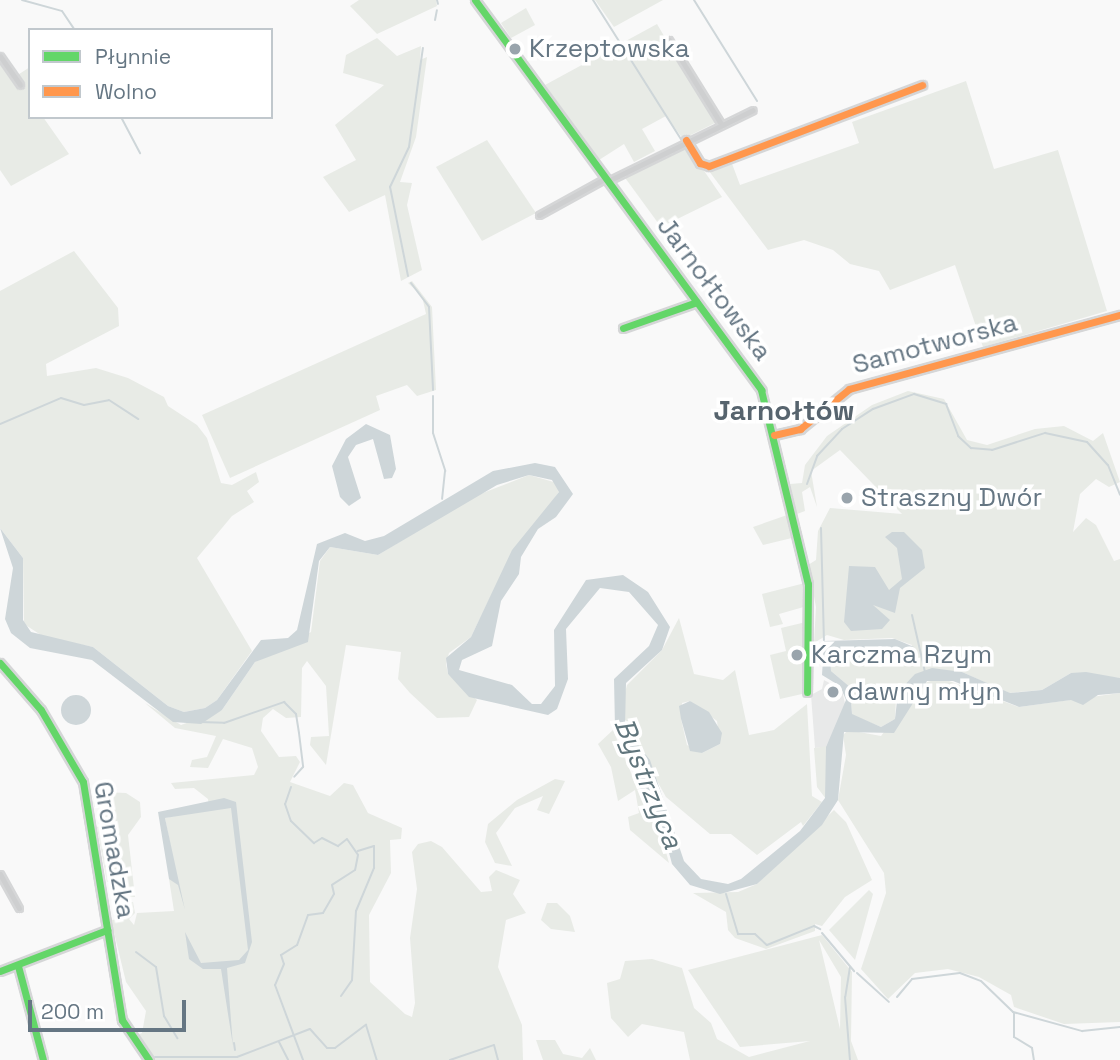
<!DOCTYPE html>
<html>
<head>
<meta charset="utf-8">
<style>
  body { margin:0 }
  #map { position:relative; width:1120px; height:1060px; overflow:hidden; background:#f9f9f9; font-family:"Space Grotesk",sans-serif }
  div>[style] { position:absolute }
  .built>* { inset:0; background:#e8e9e9 }
  .green>* { inset:0; background:#e8ebe6 }
  .water>* { inset:0; background:#ced6d9 }
  .round { border-radius:50% }
  .stream>* { height:2px; margin:-1px; padding:0 1px; transform-origin:1px; border-radius:1px; background:#ced6d9 }
  .roads { filter:drop-shadow(2px 0 #d5d6d7) drop-shadow(-2px 0 #d5d6d7) drop-shadow(0 2px #d5d6d7) drop-shadow(0 -2px #d5d6d7) }
  .street>* { height:5px; margin:-2.5px; padding:0 2.5px; transform-origin:2.5px; border-radius:2.5px; background:#cecfd0 }
  .fast>* { height:7px; margin:-3.5px; padding:0 3.5px; transform-origin:3.5px; border-radius:3.5px; background:#63d668 }
  .slow>* { height:7px; margin:-3.5px; padding:0 3.5px; transform-origin:3.5px; border-radius:3.5px; background:#ff974d }
  .dots>* { width:19px; height:19px; translate:-50% -50%; box-sizing:border-box; border:4px solid #fff; border-radius:50% }
  span { translate:-50% -50%; white-space:nowrap; text-align:center; line-height:1.15; -webkit-text-stroke:7px #fff; paint-order:stroke }
  .poi-label { font-size:26px; color:#657683 }
  .left { translate:0 -50%; text-align:left }
  .street-label { font-size:26px; color:#657683 }
  .neighbourhood-label { font-size:28px; color:#57646e; font-weight:700 }
  .water-label { font-size:28px; color:#60757c; font-style:italic }
  .legend { position:absolute; left:28px; top:28px; width:245px; height:91px; box-sizing:border-box; background:#fff; border:2px solid #c1c8cd; margin:0; padding:9px 12px; list-style:none; font-size:21px; color:#657683 }
  .legend li { display:flex; align-items:center; gap:14px; height:35px }
  .legend b { width:35px; border:2px solid #c1c8cd }
  .scale { position:absolute; left:28px; top:1000px; width:158px; height:32px; box-sizing:border-box; border:4px solid #657683; border-top:0; padding-left:9px; font-size:21px; line-height:24px; white-space:nowrap; color:#657683; -webkit-text-stroke:5px #fff; paint-order:stroke }
</style>
</head>
<body>
<div id="map">
  <div class="built">
    <div style="clip-path:polygon(824px 680px,842px 690px,846px 708px,826px 747px,815px 748px,811px 695px,822px 689px)"></div>
  </div>
  <div class="green">
    <div style="clip-path:polygon(359px 0,436px 0,437px 6px,377px 34px,350px 6px)"></div>
    <div style="clip-path:polygon(595px 0,663px 0,614px 27px)"></div>
    <div style="clip-path:polygon(526px 8px,535px 25px,511px 38px,501px 23px)"></div>
    <div style="clip-path:polygon(657px 24px,715px 123px,683px 139px,666px 116px,642px 129px,655px 151px,634px 162px,624px 144px,599px 160px,545px 85px)"></div>
    <div style="clip-path:polygon(377px 38px,397px 56px,421px 46px,420px 60px,427px 57px,416px 137px,400px 182px,412px 183px,407px 205px,422px 270px,401px 281px,385px 195px,349px 212px,323px 177px,356px 160px,335px 125px,384px 85px,343px 73px,346px 55px)"></div>
    <div style="clip-path:polygon(0 59px,13px 78px,30px 67px,30px 117px,43px 117px,69px 154px,11px 186px,0 170px)"></div>
    <div style="clip-path:polygon(966px 81px,994px 169px,1058px 150px,1107px 311px,983px 347px,955px 265px,890px 290px,879px 271px,850px 264px,833px 250px,804px 240px,768px 250px,709px 171px,731px 161px,740px 185px,859px 143px,852px 122px)"></div>
    <div style="clip-path:polygon(487px 140px,536px 213px,482px 241px,436px 167px)"></div>
    <div style="clip-path:polygon(685px 143px,722px 197px,661px 227px,623px 175px)"></div>
    <div style="clip-path:polygon(74px 251px,118px 308px,119px 326px,46px 364px,47px 376px,96px 368px,128px 378px,164px 397px,168px 406px,197px 425px,207px 438px,221px 483px,232px 485px,256px 472px,259px 482px,247px 491px,254px 502px,232px 516px,197px 558px,252px 651px,217px 700px,205px 708px,184px 712px,168px 706px,93px 647px,44px 637px,24px 624px,23px 558px,0 528px,0 291px)"></div>
    <div style="clip-path:polygon(412px 281px,432px 307px,436px 390px,417px 396px,407px 385px,376px 396px,380px 410px,230px 478px,202px 415px,426px 314px,422px 296px,408px 283px)"></div>
    <div style="clip-path:polygon(908px 391px,944px 399px,967px 440px,987px 445px,1035px 429px,1064px 426px,1093px 441px,1103px 433px,1120px 482px,1109px 487px,1096px 479px,1080px 494px,1073px 532px,1086px 518px,1096px 525px,1114px 561px,1120px 559px,1120px 678px,1071px 673px,1042px 690px,1009px 693px,962px 672px,907px 684px,896px 698px,895px 719px,881px 727px,852px 715px,850px 687px,831px 671px,830px 655px,894px 648px,908px 653px,912px 645px,892px 638px,844px 640px,827px 635px,814px 643px,816px 607px,808px 565px,816px 560px,818px 531px,830px 508px,902px 514px,840px 450px,811px 471px,817px 507px,810px 487px,802px 492px,805px 511px,797px 514px,790px 484px,802px 483px,805px 465px,827px 436px,872px 405px)"></div>
    <div style="clip-path:polygon(529px 475px,557px 483px,559px 492px,500px 577px,471px 637px,449px 653px,446px 664px,448px 674px,477px 700px,469px 717px,437px 718px,410px 693px,398px 679px,401px 652px,346px 645px,326px 765px,310px 745px,311px 737px,329px 736px,326px 686px,307px 661px,302px 668px,301px 717px,286px 718px,273px 709px,263px 718px,261px 731px,279px 757px,296px 756px,300px 762px,290px 782px,330px 796px,344px 783px,353px 785px,368px 813px,402px 828px,401px 839px,390px 840px,391px 873px,369px 915px,370px 982px,405px 1014px,412px 1017px,415px 1003px,410px 938px,417px 889px,412px 852px,418px 844px,431px 841px,442px 847px,481px 892px,492px 891px,489px 877px,496px 870px,520px 880px,513px 894px,526px 913px,506px 920px,498px 967px,522px 1025px,523px 1060px,155px 1060px,133px 1037px,142px 1033px,146px 1011px,126px 982px,111px 920px,121px 919px,118px 903px,133px 902px,135px 913px,129px 919px,134px 925px,137px 913px,174px 911px,169px 879px,176px 874px,165px 818px,209px 809px,208px 799px,194px 788px,175px 789px,171px 783px,254px 775px,258px 767px,252px 748px,223px 739px,208px 768px,190px 767px,192px 760px,207px 757px,216px 736px,175px 728px,145px 703px,181px 725px,222px 710px,255px 662px,311px 632px,320px 561px,330px 547px,378px 555px,475px 496px)"></div>
    <div style="clip-path:polygon(790px 514px,796px 537px,763px 545px,753px 527px)"></div>
    <div style="clip-path:polygon(805px 583px,807px 606px,779px 614px,783px 624px,770px 627px,762px 594px)"></div>
    <div style="clip-path:polygon(evenodd,679px 618px,694px 674px,723px 680px,735px 670px,749px 735px,774px 730px,807px 704px,812px 796px,822px 802px,803px 826px,801px 822px,757px 855px,731px 834px,710px 834px,666px 797px,632px 736px,638px 729px,625px 720px,622px 704px,627px 685px,662px 650px,679px 618px,690px 701px,717px 721px,720px 744px,702px 753px,687px 745px,681px 719px,682px 703px,690px 701px)"></div>
    <div style="clip-path:polygon(806px 622px,802px 694px,780px 699px,770px 655px,786px 651px,781px 628px)"></div>
    <div style="clip-path:polygon(941px 678px,1019px 707px,1120px 693px,1120px 1022px,1064px 1024px,1014px 1007px,1011px 995px,979px 977px,948px 969px,915px 973px,888px 999px,861px 969px,886px 893px,884px 873px,838px 800px,846px 755px,843px 735px,848px 730px,881px 736px,921px 684px)"></div>
    <div style="clip-path:polygon(613px 730px,634px 780px,653px 804px,669px 863px,630px 830px,628px 817px,639px 813px,635px 790px,618px 801px,611px 767px,598px 744px)"></div>
    <div style="clip-path:polygon(828px 746px,828px 791px,826px 799px,817px 787px,814px 748px)"></div>
    <div style="clip-path:polygon(555px 779px,565px 781px,549px 814px,537px 810px,543px 796px,515px 808px,496px 833px,512px 866px,495px 863px,485px 842px,488px 824px,517px 800px)"></div>
    <div style="clip-path:polygon(103px 792px,126px 793px,140px 802px,141px 817px,128px 835px,135px 897px,125px 897px,122px 859px,117px 861px,117px 881px,107px 882px,97px 827px,103px 825px,104px 807px,94px 807px,93px 798px)"></div>
    <div style="clip-path:polygon(834px 810px,846px 822px,872px 880px,845px 897px,822px 926px,815px 924px,815px 931px,766px 949px,735px 938px,728px 930px,726px 912px,693px 893px,738px 892px,757px 884px)"></div>
    <div style="clip-path:polygon(869px 890px,873px 894px,855px 960px,829px 930px)"></div>
    <div style="clip-path:polygon(547px 903px,557px 903px,570px 916px,575px 932px,551px 929px,541px 920px)"></div>
    <div style="clip-path:polygon(evenodd,822px 935px,852px 972px,851px 1041px,858px 1060px,690px 1060px,684px 1032px,642px 1024px,628px 1037px,611px 1018px,607px 983px,620px 979px,625px 961px,652px 959px,682px 968px,694px 1008px,711px 1023px,717px 1039px,749px 1057px,810px 1041px,740px 1047px,688px 970px,822px 935px,819px 940px,841px 977px,840px 1030px,840px 1029px,819px 940px)"></div>
    <div style="clip-path:polygon(536px 1040px,555px 1040px,563px 1054px,582px 1058px,590px 1048px,596px 1060px,543px 1060px)"></div>
  </div>
  <div class="water">
    <div style="clip-path:polygon(366px 424px,390px 435px,396px 469px,392px 478px,384px 479px,373px 439px,356px 445px,348px 457px,361px 498px,349px 506px,340px 497px,332px 466px,346px 439px)"></div>
    <div style="clip-path:polygon(535px 463px,555px 467px,573px 494px,556px 517px,538px 529px,521px 557px,519px 574px,501px 601px,492px 646px,462px 660px,459px 670px,512px 685px,532px 704px,541px 704px,555px 686px,554px 630px,586px 580px,623px 575px,648px 592px,670px 627px,662px 650px,626px 683px,625px 728px,650px 760px,684px 861px,701px 879px,728px 884px,741px 879px,800px 831px,825px 798px,826px 747px,846px 700px,840px 686px,822px 675px,824px 641px,895px 639px,914px 647px,908px 653px,893px 648px,881px 655px,830px 655px,831px 671px,850px 687px,852px 714px,881px 727px,895px 719px,898px 692px,915px 674px,932px 668px,962px 672px,1010px 693px,1042px 690px,1071px 673px,1086px 672px,1120px 678px,1120px 693px,1098px 695px,1083px 705px,1071px 700px,1019px 707px,953px 681px,927px 681px,894px 733px,844px 732px,838px 800px,822px 825px,757px 884px,720px 894px,690px 885px,672px 864px,659px 815px,641px 792px,637px 761px,615px 728px,614px 679px,649px 646px,658px 625px,629px 592px,600px 588px,566px 629px,568px 679px,557px 709px,548px 715px,469px 697px,448px 674px,446px 658px,471px 637px,512px 550px,559px 492px,552px 480px,529px 475px,497px 485px,378px 555px,330px 547px,319px 561px,308px 642px,255px 662px,222px 710px,201px 724px,173px 722px,92px 660px,30px 648px,11px 633px,5px 619px,13px 568px,0 528px,23px 558px,23px 620px,31px 632px,93px 647px,168px 706px,184px 712px,205px 708px,217px 700px,261px 640px,288px 638px,297px 630px,317px 544px,345px 533px,365px 541px,384px 536px,493px 471px)"></div>
    <div style="clip-path:polygon(892px 532px,904px 532px,922px 550px,925px 568px,900px 588px,895px 613px,873px 605px,890px 620px,882px 629px,851px 631px,844px 622px,849px 566px,875px 567px,889px 590px,902px 579px,897px 548px,885px 537px)"></div>
    <div class="round" style="left:61px;top:695px;width:30px;height:30px"></div>
    <div style="clip-path:polygon(690px 701px,709px 712px,722px 733px,720px 744px,702px 753px,690px 751px,681px 719px,679px 706px)"></div>
    <div style="clip-path:polygon(224px 798px,236px 802px,252px 942px,245px 963px,227px 968px,233px 1046px,221px 969px,203px 969px,189px 959px,185px 932px,201px 963px,239px 960px,248px 950px,231px 808px,165px 818px,185px 910px,178px 885px,169px 879px,158px 812px)"></div>
  </div>
  <div class="stream">
    <div style="left:22px;top:0;width:41px;rotate:15.4deg"></div>
    <div style="left:62px;top:11px;width:23px;rotate:56deg"></div>
    <div style="left:437px;top:0;width:4px;rotate:76deg"></div>
    <div style="left:593px;top:0;width:165px;rotate:57.7deg"></div>
    <div style="left:694px;top:0;width:119px;rotate:58deg"></div>
    <div style="left:435px;top:20px;width:10px;rotate:-79deg"></div>
    <div style="left:121px;top:117px;width:41px;rotate:62.2deg"></div>
    <div style="left:408px;top:276px;width:91px;rotate:-101.4deg"></div>
    <div style="left:390px;top:187px;width:44px;rotate:-64.6deg"></div>
    <div style="left:409px;top:147px;width:100px;rotate:-82deg"></div>
    <div style="left:411px;top:283px;width:30px;rotate:53deg"></div>
    <div style="left:429px;top:307px;width:83px;rotate:87.2deg"></div>
    <div style="left:433px;top:396px;width:37px;rotate:90deg"></div>
    <div style="left:433px;top:433px;width:40px;rotate:72deg"></div>
    <div style="left:445px;top:471px;width:28px;rotate:96deg"></div>
    <div style="left:0;top:424px;width:66px;rotate:-23.1deg"></div>
    <div style="left:61px;top:398px;width:24px;rotate:17deg"></div>
    <div style="left:84px;top:405px;width:25px;rotate:-11deg"></div>
    <div style="left:109px;top:400px;width:35px;rotate:33deg"></div>
    <div style="left:807px;top:484px;width:30px;rotate:-70deg"></div>
    <div style="left:817px;top:456px;width:37px;rotate:-47deg"></div>
    <div style="left:842px;top:429px;width:37px;rotate:-33deg"></div>
    <div style="left:873px;top:409px;width:44px;rotate:-20.1deg"></div>
    <div style="left:914px;top:394px;width:34px;rotate:17deg"></div>
    <div style="left:946px;top:404px;width:34px;rotate:69deg"></div>
    <div style="left:958px;top:436px;width:18px;rotate:43deg"></div>
    <div style="left:971px;top:448px;width:21px;rotate:5deg"></div>
    <div style="left:992px;top:450px;width:56px;rotate:-17.8deg"></div>
    <div style="left:1045px;top:433px;width:43px;rotate:12.1deg"></div>
    <div style="left:1087px;top:442px;width:31px;rotate:48deg"></div>
    <div style="left:1108px;top:465px;width:32px;rotate:68deg"></div>
    <div style="left:821px;top:528px;width:112px;rotate:88.5deg"></div>
    <div style="left:912px;top:615px;width:58px;rotate:77.2deg"></div>
    <div style="left:200px;top:722px;width:24px;rotate:2deg"></div>
    <div style="left:224px;top:723px;width:64px;rotate:-19.3deg"></div>
    <div style="left:284px;top:702px;width:17px;rotate:45deg"></div>
    <div style="left:296px;top:714px;width:19px;rotate:81deg"></div>
    <div style="left:299px;top:733px;width:34px;rotate:83deg"></div>
    <div style="left:303px;top:767px;width:13px;rotate:132deg"></div>
    <div style="left:291px;top:787px;width:18px;rotate:109deg"></div>
    <div style="left:285px;top:804px;width:18px;rotate:71deg"></div>
    <div style="left:291px;top:821px;width:32px;rotate:44deg"></div>
    <div style="left:314px;top:843px;width:9px;rotate:-32deg"></div>
    <div style="left:322px;top:838px;width:18px;rotate:27deg"></div>
    <div style="left:338px;top:846px;width:11px;rotate:-38deg"></div>
    <div style="left:347px;top:839px;width:19px;rotate:55deg"></div>
    <div style="left:358px;top:855px;width:15px;rotate:101deg"></div>
    <div style="left:355px;top:870px;width:27px;rotate:147deg"></div>
    <div style="left:332px;top:885px;width:9px;rotate:77deg"></div>
    <div style="left:334px;top:894px;width:22px;rotate:120deg"></div>
    <div style="left:323px;top:913px;width:15px;rotate:172deg"></div>
    <div style="left:308px;top:915px;width:32px;rotate:110deg"></div>
    <div style="left:297px;top:945px;width:19px;rotate:148deg"></div>
    <div style="left:281px;top:955px;width:9px;rotate:72deg"></div>
    <div style="left:284px;top:964px;width:23px;rotate:113deg"></div>
    <div style="left:275px;top:985px;width:80px;rotate:69.5deg"></div>
    <div style="left:726px;top:894px;width:42px;rotate:73.3deg"></div>
    <div style="left:738px;top:934px;width:17px"></div>
    <div style="left:755px;top:934px;width:16px;rotate:43deg"></div>
    <div style="left:767px;top:945px;width:51px;rotate:-22deg"></div>
    <div style="left:814px;top:926px;width:7px;rotate:27deg"></div>
    <div style="left:822px;top:933px;width:50px;rotate:49.9deg"></div>
    <div style="left:136px;top:952px;width:25px;rotate:37deg"></div>
    <div style="left:156px;top:967px;width:50px;rotate:80.7deg"></div>
    <div style="left:164px;top:1016px;width:26px;rotate:59deg"></div>
    <div style="left:850px;top:967px;width:30px;rotate:99deg"></div>
    <div style="left:845px;top:997px;width:63px;rotate:85.5deg"></div>
    <div style="left:857px;top:973px;width:43px;rotate:42.2deg"></div>
    <div style="left:341px;top:996px;width:19px;rotate:-55deg"></div>
    <div style="left:352px;top:980px;width:69px;rotate:-86.7deg"></div>
    <div style="left:356px;top:911px;width:47px;rotate:-67.3deg"></div>
    <div style="left:374px;top:868px;width:22px;rotate:-90deg"></div>
    <div style="left:374px;top:846px;width:17px;rotate:163deg"></div>
    <div style="left:897px;top:997px;width:23px;rotate:-50deg"></div>
    <div style="left:912px;top:979px;width:48px;rotate:-7.1deg"></div>
    <div style="left:960px;top:973px;width:22px;rotate:21deg"></div>
    <div style="left:981px;top:981px;width:45px;rotate:44.1deg"></div>
    <div style="left:1013px;top:1012px;width:72px;rotate:15.4deg"></div>
    <div style="left:1082px;top:1031px;width:38px;rotate:-6deg"></div>
    <div style="left:1014px;top:1013px;width:24px;rotate:90deg"></div>
    <div style="left:1014px;top:1037px;width:21px;rotate:31deg"></div>
    <div style="left:1032px;top:1048px;width:12px;rotate:81deg"></div>
    <div style="left:279px;top:1042px;width:20px;rotate:63deg"></div>
    <div style="left:234px;top:1043px;width:7px;rotate:82deg"></div>
    <div style="left:155px;top:1057px;width:82px"></div>
    <div style="left:237px;top:1057px;width:78px;rotate:-21deg"></div>
    <div style="left:310px;top:1029px;width:25px;rotate:48deg"></div>
    <div style="left:327px;top:1048px;width:8px"></div>
    <div style="left:335px;top:1048px;width:39px;rotate:-37deg"></div>
    <div style="left:366px;top:1025px;width:37px;rotate:73deg"></div>
    <div style="left:450px;top:1060px;width:46px;rotate:-18.8deg"></div>
    <div style="left:494px;top:1045px;width:16px;rotate:75deg"></div>
  </div>
  <div class="roads">
    <div class="street">
      <div style="left:669px;top:40px;width:99px;rotate:58.2deg"></div>
      <div style="left:0;top:56px;width:35px;rotate:55deg"></div>
      <div style="left:608px;top:181px;width:161px;rotate:-26.1deg"></div>
      <div style="left:539px;top:215px;width:77px;rotate:-28.9deg"></div>
      <div style="left:0;top:874px;width:39px;rotate:61deg"></div>
    </div>
    <div class="fast">
      <div style="left:475px;top:0;width:484px;rotate:53.7deg"></div>
      <div style="left:761px;top:390px;width:200px;rotate:76.4deg"></div>
      <div style="left:808px;top:584px;width:108px;rotate:90.5deg"></div>
      <div style="left:623px;top:328px;width:78px;rotate:-19.4deg"></div>
      <div style="left:0;top:663px;width:62px;rotate:48.9deg"></div>
      <div style="left:41px;top:710px;width:83px;rotate:59.7deg"></div>
      <div style="left:83px;top:782px;width:241px;rotate:80.7deg"></div>
      <div style="left:122px;top:1020px;width:48px;rotate:56deg"></div>
      <div style="left:18px;top:966px;width:97px;rotate:75.1deg"></div>
      <div style="left:0;top:971px;width:115px;rotate:-21deg"></div>
    </div>
    <div class="slow">
      <div style="left:686px;top:140px;width:27px;rotate:59deg"></div>
      <div style="left:700px;top:163px;width:9px;rotate:18deg"></div>
      <div style="left:709px;top:166px;width:228px;rotate:-20.8deg"></div>
      <div style="left:774px;top:435px;width:27px;rotate:-13deg"></div>
      <div style="left:800px;top:429px;width:63px;rotate:-39.2deg"></div>
      <div style="left:849px;top:389px;width:281px;rotate:-15.3deg"></div>
    </div>
  </div>
  <div class="dots">
    <div style="left:515px;top:49px;background:#99a4ac"></div>
    <div style="left:847px;top:498px;background:#99a4ac"></div>
    <div style="left:797px;top:655px;background:#99a4ac"></div>
    <div style="left:833px;top:692px;background:#99a4ac"></div>
  </div>
  <div class="poi-label">
    <span class="left" style="left:529px;top:49px">Krzeptowska</span>
    <span class="left" style="left:861px;top:498px">Straszny Dwór</span>
    <span class="left" style="left:811px;top:655px">Karczma Rzym</span>
    <span class="left" style="left:847px;top:692px">dawny młyn</span>
  </div>
  <div class="street-label">
    <span style="left:714px;top:289px;rotate:53deg">Jarnołtowska</span>
    <span style="left:935px;top:344px;rotate:-15deg">Samotworska</span>
    <span style="left:114px;top:850px;rotate:80deg">Gromadzka</span>
  </div>
  <div class="neighbourhood-label">
    <span style="left:784px;top:410px">Jarnołtów</span>
  </div>
  <div class="water-label">
    <span style="left:649px;top:783px;rotate:68deg">Bystrzyca</span>
  </div>
  <ul class="legend">
  <li><b style="height:9px;background:#63d668"></b>Płynnie</li>
  <li><b style="height:9px;background:#ff974d"></b>Wolno</li>
  </ul>
  <div class="scale">200 m</div>
</div>
</body>
</html>
